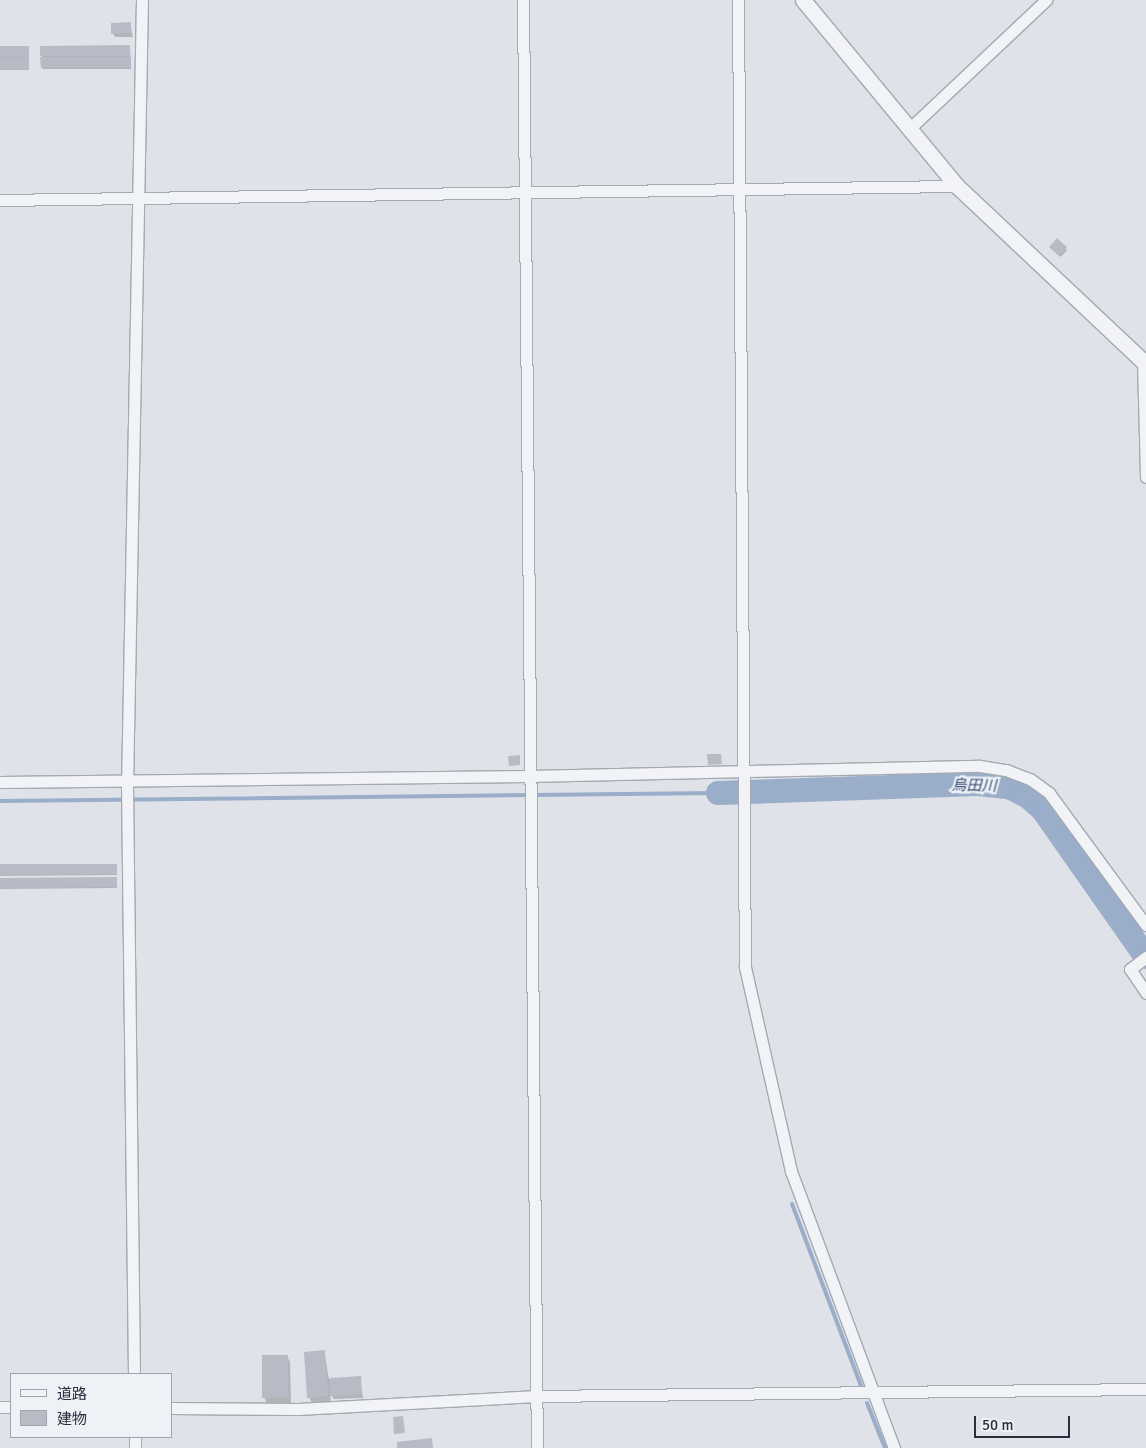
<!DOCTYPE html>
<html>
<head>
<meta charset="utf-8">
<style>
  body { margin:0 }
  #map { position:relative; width:1146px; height:1448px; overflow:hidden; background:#dfe2e8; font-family:Signika,"Noto Sans JP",sans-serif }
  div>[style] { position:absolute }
  .shadow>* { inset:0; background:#0003 }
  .stream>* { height:4px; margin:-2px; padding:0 2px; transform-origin:2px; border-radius:2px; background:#9aadc9 }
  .river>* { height:24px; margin:-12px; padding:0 12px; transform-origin:12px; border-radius:12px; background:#9aadc9 }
  .building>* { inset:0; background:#b6bbc5 }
  .roads { filter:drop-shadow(1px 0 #a4a9b2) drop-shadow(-1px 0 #a4a9b2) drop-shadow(0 1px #a4a9b2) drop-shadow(0 -1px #a4a9b2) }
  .minor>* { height:11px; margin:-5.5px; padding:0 5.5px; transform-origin:5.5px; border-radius:5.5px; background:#f2f3f7 }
  .tertiary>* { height:15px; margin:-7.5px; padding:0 7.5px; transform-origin:7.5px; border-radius:7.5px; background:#f2f3f7 }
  span { translate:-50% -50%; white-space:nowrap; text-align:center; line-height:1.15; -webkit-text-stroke:4.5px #eef1f6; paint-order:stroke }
  .water-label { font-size:15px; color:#324a73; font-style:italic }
  .legend { position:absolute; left:10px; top:1373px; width:162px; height:65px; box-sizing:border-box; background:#eef1f6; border:1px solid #9fa3ad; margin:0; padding:6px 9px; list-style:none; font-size:15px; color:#282f3f }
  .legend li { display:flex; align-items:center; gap:10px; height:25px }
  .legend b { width:25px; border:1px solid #9fa3ad }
  .scale { position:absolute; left:974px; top:1416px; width:96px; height:22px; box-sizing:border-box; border:2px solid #282f3f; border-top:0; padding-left:6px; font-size:15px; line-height:18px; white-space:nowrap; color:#282f3f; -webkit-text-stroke:4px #eef1f6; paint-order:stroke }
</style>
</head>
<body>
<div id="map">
  <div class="shadow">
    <div style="clip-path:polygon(130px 23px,133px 37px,115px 37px,113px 34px)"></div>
    <div style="clip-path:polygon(0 47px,28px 47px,29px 70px,0 70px)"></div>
    <div style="clip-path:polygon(41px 47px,130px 47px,131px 69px,43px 69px)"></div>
    <div style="clip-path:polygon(1058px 240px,1067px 250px,1061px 257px,1052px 248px)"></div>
    <div style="clip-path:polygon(0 866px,117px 866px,117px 875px,0 876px)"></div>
    <div style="clip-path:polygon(0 879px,117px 879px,117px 888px,0 889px)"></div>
    <div style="clip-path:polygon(324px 1351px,329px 1379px,360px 1378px,363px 1398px,334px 1399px,330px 1393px,331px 1402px,312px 1403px,309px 1397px)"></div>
    <div style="clip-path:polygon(287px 1356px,290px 1362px,291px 1403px,267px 1403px,264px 1397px)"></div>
  </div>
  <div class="stream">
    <div style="left:0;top:801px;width:718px;rotate:-0.64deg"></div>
    <div style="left:792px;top:1204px;width:195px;rotate:69.2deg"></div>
    <div style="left:867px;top:1403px;width:48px;rotate:68.2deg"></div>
  </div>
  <div class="river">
    <div style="left:718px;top:793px;width:260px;rotate:-2deg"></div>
    <div style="left:978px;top:784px;width:31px;rotate:6deg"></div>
    <div style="left:1009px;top:787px;width:20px;rotate:27deg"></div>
    <div style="left:1027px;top:796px;width:21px;rotate:41deg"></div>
    <div style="left:1043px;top:810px;width:179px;rotate:55deg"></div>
  </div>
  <div class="building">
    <div style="clip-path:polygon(131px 22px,131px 33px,111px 34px,111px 23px)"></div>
    <div style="clip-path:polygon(130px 45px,130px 56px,40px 56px,40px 46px)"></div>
    <div style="clip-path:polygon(0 46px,29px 46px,29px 57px,0 57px)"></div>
    <div style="clip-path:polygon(40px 57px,131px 57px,131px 68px,41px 68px)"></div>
    <div style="clip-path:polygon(0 58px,29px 58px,29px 69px,0 69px)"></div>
    <div style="clip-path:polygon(1057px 238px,1067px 247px,1059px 256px,1049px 247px)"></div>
    <div style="clip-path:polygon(707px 754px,721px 754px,722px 764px,708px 765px)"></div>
    <div style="clip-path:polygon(520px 755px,520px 765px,509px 766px,508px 756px)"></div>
    <div style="clip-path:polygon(0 864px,117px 864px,117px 874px,0 875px)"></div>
    <div style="clip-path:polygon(117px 877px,117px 887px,0 888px,0 878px)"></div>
    <div style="clip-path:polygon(325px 1350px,328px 1396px,307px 1398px,304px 1352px)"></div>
    <div style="clip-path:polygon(262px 1355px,288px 1355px,288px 1397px,262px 1398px)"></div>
    <div style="clip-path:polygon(361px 1376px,362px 1394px,330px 1396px,330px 1378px)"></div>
    <div style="clip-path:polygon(403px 1416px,405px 1433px,394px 1434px,393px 1417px)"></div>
    <div style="clip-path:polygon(432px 1438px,433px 1448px,397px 1448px,397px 1442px)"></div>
  </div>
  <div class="roads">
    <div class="minor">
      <div style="left:523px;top:0;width:1448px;rotate:89.45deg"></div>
      <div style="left:738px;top:0;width:967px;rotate:89.59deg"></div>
      <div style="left:745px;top:967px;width:209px;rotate:77.3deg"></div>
      <div style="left:791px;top:1171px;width:296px;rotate:69.6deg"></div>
      <div style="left:908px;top:130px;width:190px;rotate:-43.3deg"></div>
      <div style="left:0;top:200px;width:957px;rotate:-0.84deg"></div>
      <div style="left:1143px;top:361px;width:116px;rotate:88.5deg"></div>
      <div style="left:0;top:782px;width:529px;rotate:-0.65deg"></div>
      <div style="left:529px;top:776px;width:451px;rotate:-1.3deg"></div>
      <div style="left:980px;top:766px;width:26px;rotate:9deg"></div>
      <div style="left:1006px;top:770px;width:26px;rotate:21deg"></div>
      <div style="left:1030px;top:779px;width:24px;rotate:36deg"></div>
      <div style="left:1049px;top:793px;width:164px;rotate:53.7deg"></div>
      <div style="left:1146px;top:957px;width:20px;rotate:143deg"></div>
      <div style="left:1130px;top:969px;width:29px;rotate:56deg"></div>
      <div style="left:134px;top:1374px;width:586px;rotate:-90.68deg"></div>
      <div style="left:127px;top:788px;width:788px;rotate:-88.91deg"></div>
      <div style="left:0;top:1407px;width:11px"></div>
      <div style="left:171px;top:1408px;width:127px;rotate:0.5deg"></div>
      <div style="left:298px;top:1409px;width:239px;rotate:-3.1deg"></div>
      <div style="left:537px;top:1396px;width:609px;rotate:-0.66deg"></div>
      <div style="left:135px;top:1437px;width:11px;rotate:90deg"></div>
    </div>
    <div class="tertiary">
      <div style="left:803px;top:0;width:241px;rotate:50.4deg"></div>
      <div style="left:957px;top:186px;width:260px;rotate:43.3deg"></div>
    </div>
  </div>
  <div class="water-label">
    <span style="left:974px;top:786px;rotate:1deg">烏田川</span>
  </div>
  <ul class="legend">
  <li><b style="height:6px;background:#f2f3f7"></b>道路</li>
  <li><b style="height:14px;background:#b6bbc5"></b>建物</li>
  </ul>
  <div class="scale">50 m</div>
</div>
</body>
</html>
